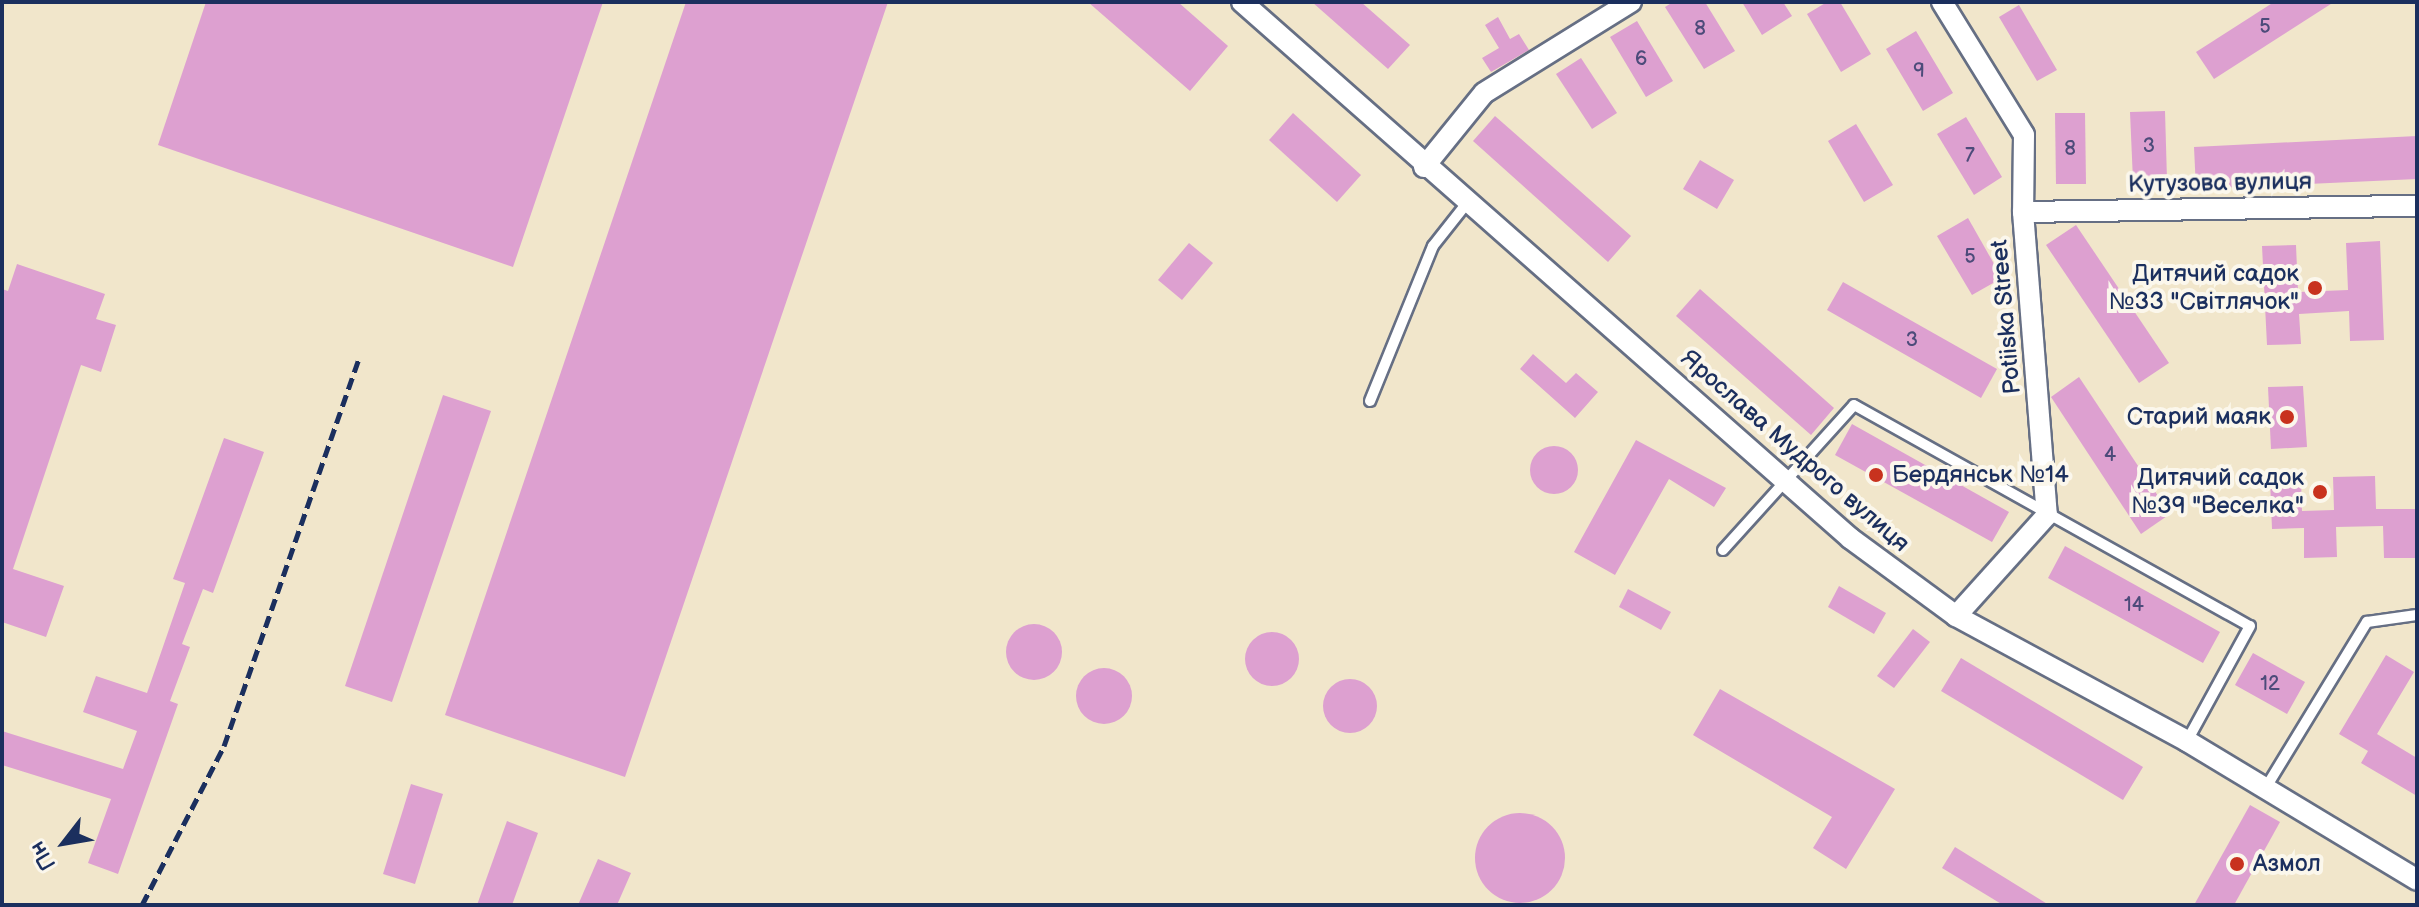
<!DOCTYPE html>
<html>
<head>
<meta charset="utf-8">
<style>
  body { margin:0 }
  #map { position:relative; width:2419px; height:907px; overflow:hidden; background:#f1e6cb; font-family:"Balsamiq Sans",sans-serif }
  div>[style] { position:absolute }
  .building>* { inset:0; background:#dda0d0 }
  .round { border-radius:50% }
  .roads { filter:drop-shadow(2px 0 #666f84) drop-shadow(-2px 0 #666f84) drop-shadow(0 2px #666f84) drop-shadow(0 -2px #666f84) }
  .lane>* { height:10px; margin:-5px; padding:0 5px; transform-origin:5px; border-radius:5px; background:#fff }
  .street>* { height:20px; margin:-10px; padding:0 10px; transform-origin:10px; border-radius:10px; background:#fff }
  .rail>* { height:5px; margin-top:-2.5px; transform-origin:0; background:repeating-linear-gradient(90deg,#1b2f5e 0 12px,transparent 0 18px) }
  .dots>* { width:22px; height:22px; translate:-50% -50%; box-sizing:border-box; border:4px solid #fbf7ec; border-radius:50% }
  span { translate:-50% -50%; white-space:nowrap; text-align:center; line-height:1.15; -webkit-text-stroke:8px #fbf7ec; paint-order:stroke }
  .number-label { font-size:20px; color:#4c4b7a }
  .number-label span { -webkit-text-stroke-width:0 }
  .street-label { font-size:24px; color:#1b2f5e }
  .poi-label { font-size:24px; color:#1b2f5e }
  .right { translate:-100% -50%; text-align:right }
  .left { translate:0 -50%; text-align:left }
  .frame { position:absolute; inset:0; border:4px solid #1b2f5e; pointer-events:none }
  .north { position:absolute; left:24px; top:803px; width:80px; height:80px; -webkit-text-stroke:6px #fbf7ec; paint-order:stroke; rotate:239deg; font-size:22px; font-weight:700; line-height:32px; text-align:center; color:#1b2f5e }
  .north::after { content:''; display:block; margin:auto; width:28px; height:36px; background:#1b2f5e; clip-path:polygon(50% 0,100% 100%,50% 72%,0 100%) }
</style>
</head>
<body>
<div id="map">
  <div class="building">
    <div style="clip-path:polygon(206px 2px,603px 2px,513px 267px,158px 145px)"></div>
    <div style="clip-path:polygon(686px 2px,888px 2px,625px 777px,445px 715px)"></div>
    <div style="clip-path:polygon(1088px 2px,1178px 2px,1228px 46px,1190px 91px)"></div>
    <div style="clip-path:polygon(1312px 2px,1361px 2px,1410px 45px,1388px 69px)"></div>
    <div style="clip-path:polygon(1673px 2px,1705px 2px,1735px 51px,1704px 69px,1665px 7px)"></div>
    <div style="clip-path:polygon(1742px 2px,1783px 2px,1792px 16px,1762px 35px)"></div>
    <div style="clip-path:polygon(1827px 2px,1840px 2px,1871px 54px,1841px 72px,1807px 14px)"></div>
    <div style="clip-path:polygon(2274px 2px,2334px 2px,2214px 79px,2196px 52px)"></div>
    <div style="clip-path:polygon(2019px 5px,2057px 70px,2037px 81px,1999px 17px)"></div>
    <div style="clip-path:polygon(1498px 17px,1510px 39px,1519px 34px,1529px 50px,1491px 72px,1482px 58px,1499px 48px,1485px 25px)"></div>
    <div style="clip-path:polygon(1637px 21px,1673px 81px,1646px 97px,1610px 37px)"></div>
    <div style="clip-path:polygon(1916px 31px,1953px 93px,1923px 111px,1886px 49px)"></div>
    <div style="clip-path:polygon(1581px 58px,1617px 113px,1592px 129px,1556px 74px)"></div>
    <div style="clip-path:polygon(2165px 111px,2167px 180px,2133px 181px,2130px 112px)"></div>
    <div style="clip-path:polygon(1293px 113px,1361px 175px,1337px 202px,1269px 140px)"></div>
    <div style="clip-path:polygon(2055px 113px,2085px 113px,2086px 184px,2056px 184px)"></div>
    <div style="clip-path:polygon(1495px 116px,1631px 236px,1608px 262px,1473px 141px)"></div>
    <div style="clip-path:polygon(1966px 117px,2002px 177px,1974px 195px,1937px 134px)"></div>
    <div style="clip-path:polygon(1856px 124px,1893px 185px,1864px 202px,1828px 141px)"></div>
    <div style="clip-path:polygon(2417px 136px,2417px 179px,2196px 189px,2194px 147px)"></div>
    <div style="clip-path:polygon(1700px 160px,1734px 180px,1717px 209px,1683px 189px)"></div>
    <div style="clip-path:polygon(1968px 218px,2002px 278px,1972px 295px,1937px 236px)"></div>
    <div style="clip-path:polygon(2076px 225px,2169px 363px,2139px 383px,2046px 245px)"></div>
    <div style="clip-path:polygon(2380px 241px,2384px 340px,2350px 341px,2349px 311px,2299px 314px,2301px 344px,2267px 345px,2262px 246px,2296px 245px,2298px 292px,2348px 290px,2346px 243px)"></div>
    <div style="clip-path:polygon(1189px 243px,1213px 263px,1182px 300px,1158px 280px)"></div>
    <div style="clip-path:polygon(17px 264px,105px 294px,96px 319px,116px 325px,101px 372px,81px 365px,13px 569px,64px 586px,46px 637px,2px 622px,2px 289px,8px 291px)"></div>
    <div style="clip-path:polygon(1843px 282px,1997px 369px,1981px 398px,1827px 310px)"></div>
    <div style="clip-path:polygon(1700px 289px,1834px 408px,1811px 435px,1676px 316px)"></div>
    <div style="clip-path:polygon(1533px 354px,1566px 383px,1576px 373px,1598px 392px,1575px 418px,1520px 369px)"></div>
    <div style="clip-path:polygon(2079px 377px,2170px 514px,2141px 534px,2051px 397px)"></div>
    <div style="clip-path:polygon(2303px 386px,2307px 447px,2271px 449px,2268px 387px)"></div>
    <div style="clip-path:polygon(443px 395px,491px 411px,392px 702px,345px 686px)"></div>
    <div style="clip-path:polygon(1852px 424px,2009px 512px,1992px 542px,1835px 455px)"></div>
    <div style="clip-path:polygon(224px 438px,264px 452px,213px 593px,203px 589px,182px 644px,190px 647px,170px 701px,178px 704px,118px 874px,88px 863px,111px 799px,2px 765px,2px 731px,123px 769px,137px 731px,83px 712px,96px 676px,147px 693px,185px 583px,173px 579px)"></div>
    <div style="clip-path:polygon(1636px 440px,1726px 488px,1714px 507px,1669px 479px,1615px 575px,1574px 552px)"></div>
    <div class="round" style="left:1530px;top:446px;width:48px;height:48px"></div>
    <div style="clip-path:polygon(2375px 476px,2376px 509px,2417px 509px,2415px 558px,2384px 558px,2383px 526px,2336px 527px,2337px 557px,2304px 558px,2304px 528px,2272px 529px,2270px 479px,2301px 478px,2302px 511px,2334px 510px,2333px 477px)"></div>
    <div style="clip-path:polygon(2065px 546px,2220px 632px,2203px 663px,2048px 578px)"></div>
    <div style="clip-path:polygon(1839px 586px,1886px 613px,1874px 634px,1828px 607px)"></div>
    <div style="clip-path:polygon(1628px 589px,1671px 612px,1661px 630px,1619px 607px)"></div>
    <div class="round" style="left:1006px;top:624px;width:56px;height:56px"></div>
    <div style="clip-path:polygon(1913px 629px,1930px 642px,1894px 688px,1877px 676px)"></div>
    <div class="round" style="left:1245px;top:632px;width:54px;height:54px"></div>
    <div style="clip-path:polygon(2253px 653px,2305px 682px,2287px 714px,2235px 685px)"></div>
    <div style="clip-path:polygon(2386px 655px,2414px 672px,2377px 734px,2417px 758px,2417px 796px,2361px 763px,2368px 751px,2339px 734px)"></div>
    <div style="clip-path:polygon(1961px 658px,2143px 767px,2123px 800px,1941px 691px)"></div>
    <div class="round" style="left:1076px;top:668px;width:56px;height:56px"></div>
    <div class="round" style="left:1323px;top:679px;width:54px;height:54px"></div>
    <div style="clip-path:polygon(1720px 689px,1895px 789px,1846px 869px,1813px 848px,1832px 817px,1693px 735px)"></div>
    <div style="clip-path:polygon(411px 784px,443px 794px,415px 884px,383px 874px)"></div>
    <div style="clip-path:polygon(2250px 805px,2280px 822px,2234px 905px,2194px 905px)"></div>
    <div class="round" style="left:1475px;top:813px;width:90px;height:90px"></div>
    <div style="clip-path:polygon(507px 821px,538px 833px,512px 905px,477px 905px)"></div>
    <div style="clip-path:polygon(1955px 847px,2049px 905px,2003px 905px,1942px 868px)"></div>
    <div style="clip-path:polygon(598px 859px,631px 873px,617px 905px,578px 905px)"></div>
  </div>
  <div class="roads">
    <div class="lane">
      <div style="left:1370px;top:401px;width:167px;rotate:-67.9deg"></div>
      <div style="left:1433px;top:246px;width:55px;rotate:-51.7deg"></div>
      <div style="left:1723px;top:550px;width:195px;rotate:-47.9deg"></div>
      <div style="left:1854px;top:405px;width:453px;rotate:29.2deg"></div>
      <div style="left:2250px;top:626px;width:131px;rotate:118.7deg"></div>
      <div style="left:2265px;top:789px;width:196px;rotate:-58.6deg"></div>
      <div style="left:2367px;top:622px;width:50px;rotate:-8deg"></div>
    </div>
    <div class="street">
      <div style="left:1242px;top:2px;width:811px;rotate:41.4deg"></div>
      <div style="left:1850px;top:538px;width:132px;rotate:36.3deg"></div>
      <div style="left:1956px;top:616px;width:263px;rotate:28.4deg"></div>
      <div style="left:2187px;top:741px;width:269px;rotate:31.1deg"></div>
      <div style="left:1942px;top:2px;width:156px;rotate:58.3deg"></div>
      <div style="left:2024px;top:135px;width:77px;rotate:90.7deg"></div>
      <div style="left:2023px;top:212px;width:304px;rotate:85.5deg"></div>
      <div style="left:2047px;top:515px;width:136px;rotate:132deg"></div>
      <div style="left:1424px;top:167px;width:95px;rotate:-51deg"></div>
      <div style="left:1484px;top:93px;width:173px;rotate:-31.8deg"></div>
      <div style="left:2023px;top:212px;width:394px;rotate:-0.9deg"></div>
    </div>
  </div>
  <div class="rail">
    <div style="left:142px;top:905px;width:179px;rotate:-62.7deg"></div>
    <div style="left:224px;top:746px;width:413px;rotate:-70.8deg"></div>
  </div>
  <div class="dots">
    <div style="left:2315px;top:288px;background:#c8321e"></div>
    <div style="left:2287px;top:417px;background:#c8321e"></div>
    <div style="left:1876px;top:475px;background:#c8321e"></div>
    <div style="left:2320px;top:492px;background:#c8321e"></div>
    <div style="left:2237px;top:864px;background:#c8321e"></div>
  </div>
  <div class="number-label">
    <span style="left:2265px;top:27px">5</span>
    <span style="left:1700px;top:29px">8</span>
    <span style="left:1641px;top:59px">6</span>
    <span style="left:1919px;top:71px">9</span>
    <span style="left:2149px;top:146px">3</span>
    <span style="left:2070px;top:149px">8</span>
    <span style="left:1970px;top:156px">7</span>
    <span style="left:1970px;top:257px">5</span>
    <span style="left:1912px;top:340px">3</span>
    <span style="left:2110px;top:455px">4</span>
    <span style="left:2134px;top:605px">14</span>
    <span style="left:2270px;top:684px">12</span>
  </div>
  <div class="street-label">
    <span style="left:2220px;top:183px;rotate:-1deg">Кутузова вулиця</span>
    <span style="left:2006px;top:317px;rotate:-95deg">Potiiska Street</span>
    <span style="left:1795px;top:451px;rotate:41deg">Ярослава Мудрого вулиця</span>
  </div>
  <div class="poi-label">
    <span class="right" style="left:2299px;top:288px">Дитячий садок<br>№33 "Світлячок"</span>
    <span class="right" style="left:2271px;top:417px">Старий маяк</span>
    <span class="left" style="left:1892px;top:475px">Бердянськ №14</span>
    <span class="right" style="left:2304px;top:492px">Дитячий садок<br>№39 "Веселка"</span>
    <span class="left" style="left:2253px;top:864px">Азмол</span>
  </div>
  <div class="frame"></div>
  <div class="north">Пн</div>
</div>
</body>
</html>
